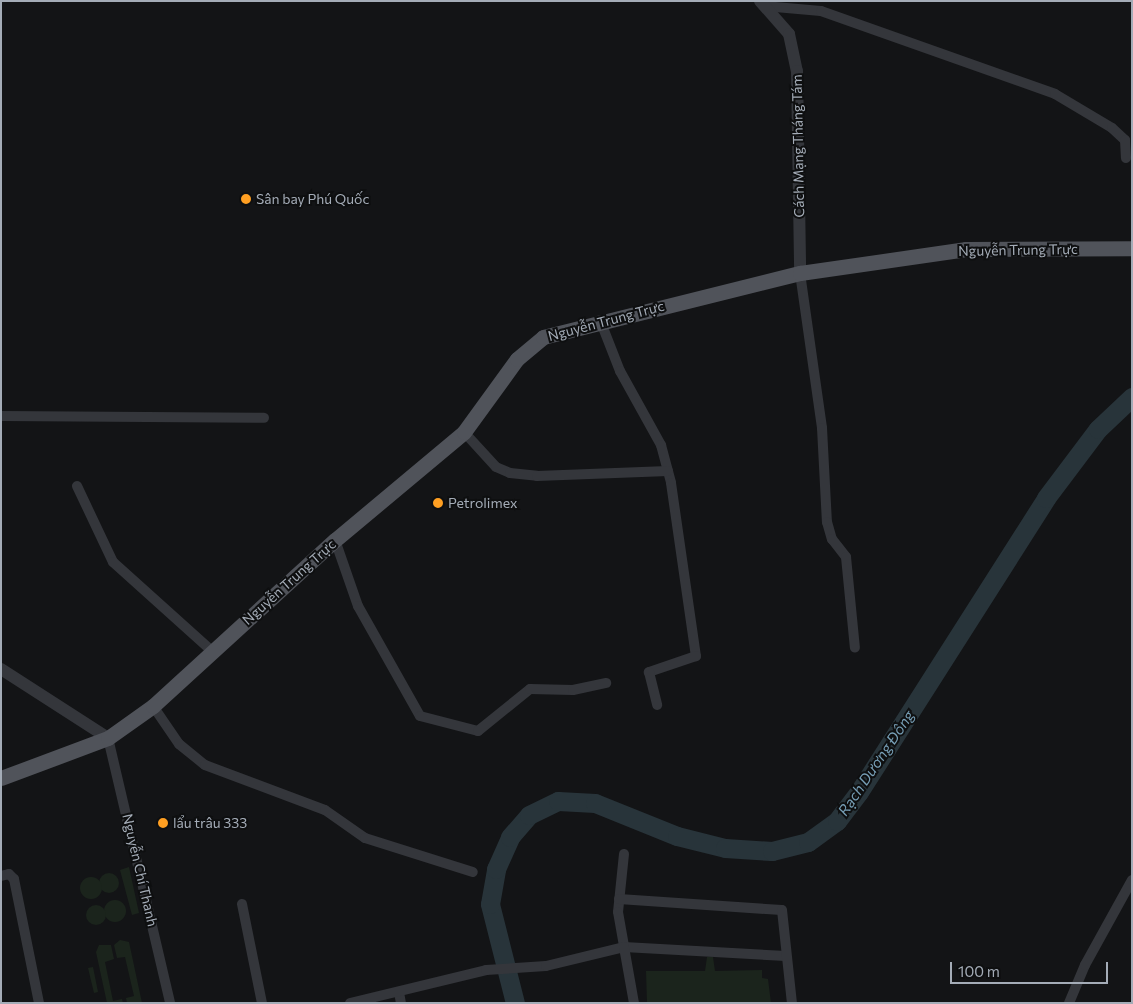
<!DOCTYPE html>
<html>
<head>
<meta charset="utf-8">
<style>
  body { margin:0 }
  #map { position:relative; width:1133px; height:1004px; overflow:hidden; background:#131416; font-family:Commissioner,sans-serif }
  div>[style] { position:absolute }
  .green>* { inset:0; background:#1b241c }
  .round { border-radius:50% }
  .river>* { height:19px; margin:-9.5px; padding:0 9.5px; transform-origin:9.5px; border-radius:9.5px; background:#28343a }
  .minor>* { height:10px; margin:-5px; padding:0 5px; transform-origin:5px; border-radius:5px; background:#34363b }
  .tertiary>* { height:12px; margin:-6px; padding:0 6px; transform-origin:6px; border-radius:6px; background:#34363b }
  .primary>* { height:15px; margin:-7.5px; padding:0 7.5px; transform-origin:7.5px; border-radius:7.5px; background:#50535a }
  .dots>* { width:14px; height:14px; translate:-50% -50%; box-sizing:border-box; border:2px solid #0e0f10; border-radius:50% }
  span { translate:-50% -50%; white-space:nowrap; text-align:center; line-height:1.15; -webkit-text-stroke:4px #0e0f10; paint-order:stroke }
  .street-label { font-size:14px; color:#a4acb7 }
  .poi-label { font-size:14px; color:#a4acb7 }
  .left { translate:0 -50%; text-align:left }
  .water-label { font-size:15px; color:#779fb6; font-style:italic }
  .frame { position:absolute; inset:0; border:2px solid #a4acb7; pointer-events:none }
  .scale { position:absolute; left:950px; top:962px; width:158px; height:22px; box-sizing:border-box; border:2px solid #a4acb7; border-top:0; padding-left:6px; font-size:15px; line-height:18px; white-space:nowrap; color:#a4acb7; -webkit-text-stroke:4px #0e0f10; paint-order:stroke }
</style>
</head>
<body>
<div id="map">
  <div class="green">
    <div style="clip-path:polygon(129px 867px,139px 913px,132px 915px,120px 870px)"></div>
    <div class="round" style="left:99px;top:873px;width:20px;height:20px"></div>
    <div class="round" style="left:80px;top:877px;width:22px;height:22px"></div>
    <div class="round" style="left:104px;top:900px;width:22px;height:22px"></div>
    <div class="round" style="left:86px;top:905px;width:20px;height:20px"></div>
    <div style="clip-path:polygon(120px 940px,129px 942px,142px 1003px,127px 1003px,126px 998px,134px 996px,125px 957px,117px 958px,114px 945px)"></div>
    <div style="clip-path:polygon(99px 945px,111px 945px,114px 959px,105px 962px,113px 1001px,122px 999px,123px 1003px,107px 1003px,96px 952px)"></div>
    <div style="clip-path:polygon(707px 957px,713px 957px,715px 971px,762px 970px,762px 978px,768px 979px,771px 1003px,647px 1003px,646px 971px,705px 971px)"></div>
    <div style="clip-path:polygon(93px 967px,98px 992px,94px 993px,88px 968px)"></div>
  </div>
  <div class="river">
    <div style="left:515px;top:1003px;width:102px;rotate:-104.2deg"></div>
    <div style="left:490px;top:904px;width:36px;rotate:-80deg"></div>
    <div style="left:496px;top:869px;width:35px;rotate:-66deg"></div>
    <div style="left:510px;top:837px;width:29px;rotate:-49deg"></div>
    <div style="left:529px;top:815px;width:32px;rotate:-26deg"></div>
    <div style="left:558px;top:801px;width:37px;rotate:3deg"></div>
    <div style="left:595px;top:803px;width:88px;rotate:21.9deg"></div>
    <div style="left:677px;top:836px;width:49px;rotate:14deg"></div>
    <div style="left:725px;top:848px;width:47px;rotate:3.7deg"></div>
    <div style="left:772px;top:851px;width:37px;rotate:-14deg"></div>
    <div style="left:808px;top:842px;width:36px;rotate:-36deg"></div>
    <div style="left:837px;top:821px;width:36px;rotate:-53deg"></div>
    <div style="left:859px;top:792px;width:348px;rotate:-57.5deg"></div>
    <div style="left:1046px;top:498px;width:86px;rotate:-53deg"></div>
    <div style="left:1098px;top:429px;width:47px;rotate:-43.3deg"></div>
  </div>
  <div class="minor">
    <div style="left:764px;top:6px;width:57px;rotate:5deg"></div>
    <div style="left:821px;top:11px;width:248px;rotate:19.5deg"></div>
    <div style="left:1055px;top:94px;width:66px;rotate:30.8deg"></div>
    <div style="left:1112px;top:128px;width:18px;rotate:43deg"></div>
    <div style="left:1125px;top:140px;width:18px;rotate:87deg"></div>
    <div style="left:800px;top:273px;width:157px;rotate:81.9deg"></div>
    <div style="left:822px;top:428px;width:94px;rotate:87deg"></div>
    <div style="left:827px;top:522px;width:18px;rotate:74deg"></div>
    <div style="left:832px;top:539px;width:23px;rotate:52deg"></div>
    <div style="left:846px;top:557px;width:91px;rotate:84.4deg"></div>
    <div style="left:600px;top:320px;width:55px;rotate:68.6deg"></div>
    <div style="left:620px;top:371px;width:85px;rotate:61deg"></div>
    <div style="left:661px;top:445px;width:39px;rotate:75deg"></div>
    <div style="left:671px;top:483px;width:175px;rotate:81.8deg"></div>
    <div style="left:696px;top:656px;width:50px;rotate:161.2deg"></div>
    <div style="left:649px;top:672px;width:34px;rotate:76deg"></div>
    <div style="left:1px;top:416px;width:263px;rotate:0.4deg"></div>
    <div style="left:464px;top:432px;width:47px;rotate:47.6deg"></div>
    <div style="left:496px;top:467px;width:15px;rotate:23deg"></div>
    <div style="left:510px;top:473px;width:27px;rotate:6deg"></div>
    <div style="left:537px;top:476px;width:131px;rotate:-2.2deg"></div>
    <div style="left:77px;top:486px;width:84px;rotate:64.7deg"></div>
    <div style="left:113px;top:562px;width:135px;rotate:42deg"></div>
    <div style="left:335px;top:540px;width:70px;rotate:70.8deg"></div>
    <div style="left:358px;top:606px;width:126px;rotate:60.6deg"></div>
    <div style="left:420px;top:716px;width:60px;rotate:14.5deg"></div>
    <div style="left:478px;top:731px;width:67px;rotate:-38.9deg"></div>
    <div style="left:530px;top:689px;width:43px;rotate:1.3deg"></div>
    <div style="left:573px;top:690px;width:34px;rotate:-12deg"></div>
    <div style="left:153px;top:706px;width:46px;rotate:55.6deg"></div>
    <div style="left:179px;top:744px;width:33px;rotate:39deg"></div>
    <div style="left:205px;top:765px;width:128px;rotate:20.6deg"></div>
    <div style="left:325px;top:810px;width:49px;rotate:35deg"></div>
    <div style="left:365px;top:838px;width:113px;rotate:17.5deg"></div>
    <div style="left:108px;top:738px;width:272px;rotate:76.8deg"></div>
    <div style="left:624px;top:854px;width:58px;rotate:95.9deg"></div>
    <div style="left:618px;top:912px;width:36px;rotate:80deg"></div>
    <div style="left:624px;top:947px;width:162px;rotate:3.2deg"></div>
    <div style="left:1px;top:876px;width:8px;rotate:-14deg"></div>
    <div style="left:9px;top:874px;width:7px;rotate:45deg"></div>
    <div style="left:14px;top:879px;width:126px;rotate:78.6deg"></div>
    <div style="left:619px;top:899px;width:163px;rotate:3.9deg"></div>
    <div style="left:782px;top:910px;width:94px;rotate:83.9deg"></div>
    <div style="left:242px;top:904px;width:101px;rotate:78.6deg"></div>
    <div style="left:399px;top:992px;width:11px;rotate:80deg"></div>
    <div style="left:350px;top:1003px;width:140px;rotate:-13.6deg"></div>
    <div style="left:486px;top:970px;width:60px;rotate:-3.8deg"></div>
    <div style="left:546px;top:966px;width:80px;rotate:-13.7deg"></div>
    <div style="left:624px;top:947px;width:57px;rotate:79.9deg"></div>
    <div style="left:1069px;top:1003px;width:41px;rotate:-67.2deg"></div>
    <div style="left:1085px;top:965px;width:97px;rotate:-61.1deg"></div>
  </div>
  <div class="tertiary">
    <div style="left:760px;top:1px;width:44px;rotate:48.7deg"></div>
    <div style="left:789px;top:34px;width:38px;rotate:78deg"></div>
    <div style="left:797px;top:71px;width:202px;rotate:89.1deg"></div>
    <div style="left:1px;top:669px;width:127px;rotate:32.8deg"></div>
  </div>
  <div class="primary">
    <div style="left:1px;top:778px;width:114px;rotate:-20.5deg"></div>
    <div style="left:108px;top:738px;width:55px;rotate:-35.4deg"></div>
    <div style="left:153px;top:706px;width:246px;rotate:-42.4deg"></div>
    <div style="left:335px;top:540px;width:168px;rotate:-39.9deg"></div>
    <div style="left:464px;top:432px;width:90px;rotate:-54deg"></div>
    <div style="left:517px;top:359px;width:34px;rotate:-40deg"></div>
    <div style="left:543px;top:337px;width:265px;rotate:-14deg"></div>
    <div style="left:800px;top:273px;width:168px;rotate:-8.2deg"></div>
    <div style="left:966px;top:249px;width:166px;rotate:-0.3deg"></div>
  </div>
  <div class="dots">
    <div style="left:246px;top:199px;background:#ff9f22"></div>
    <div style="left:438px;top:503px;background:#ff9f22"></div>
    <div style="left:163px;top:823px;background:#ff9f22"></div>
  </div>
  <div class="street-label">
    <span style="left:798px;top:146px;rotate:-91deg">Cách Mạng Tháng Tám</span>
    <span style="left:1018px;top:250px;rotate:-1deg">Nguyễn Trung Trực</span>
    <span style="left:606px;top:321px;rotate:-15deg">Nguyễn Trung Trực</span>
    <span style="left:289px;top:582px;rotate:-42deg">Nguyễn Trung Trực</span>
    <span style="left:140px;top:870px;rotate:77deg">Nguyễn Chí Thanh</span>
  </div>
  <div class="poi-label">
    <span class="left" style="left:256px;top:199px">Sân bay Phú Quốc</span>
    <span class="left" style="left:448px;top:503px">Petrolimex</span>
    <span class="left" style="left:173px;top:823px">lẩu trâu 333</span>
  </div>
  <div class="water-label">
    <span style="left:876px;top:763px;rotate:-56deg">Rạch Dương Đông</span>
  </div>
  <div class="frame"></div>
  <div class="scale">100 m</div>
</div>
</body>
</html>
